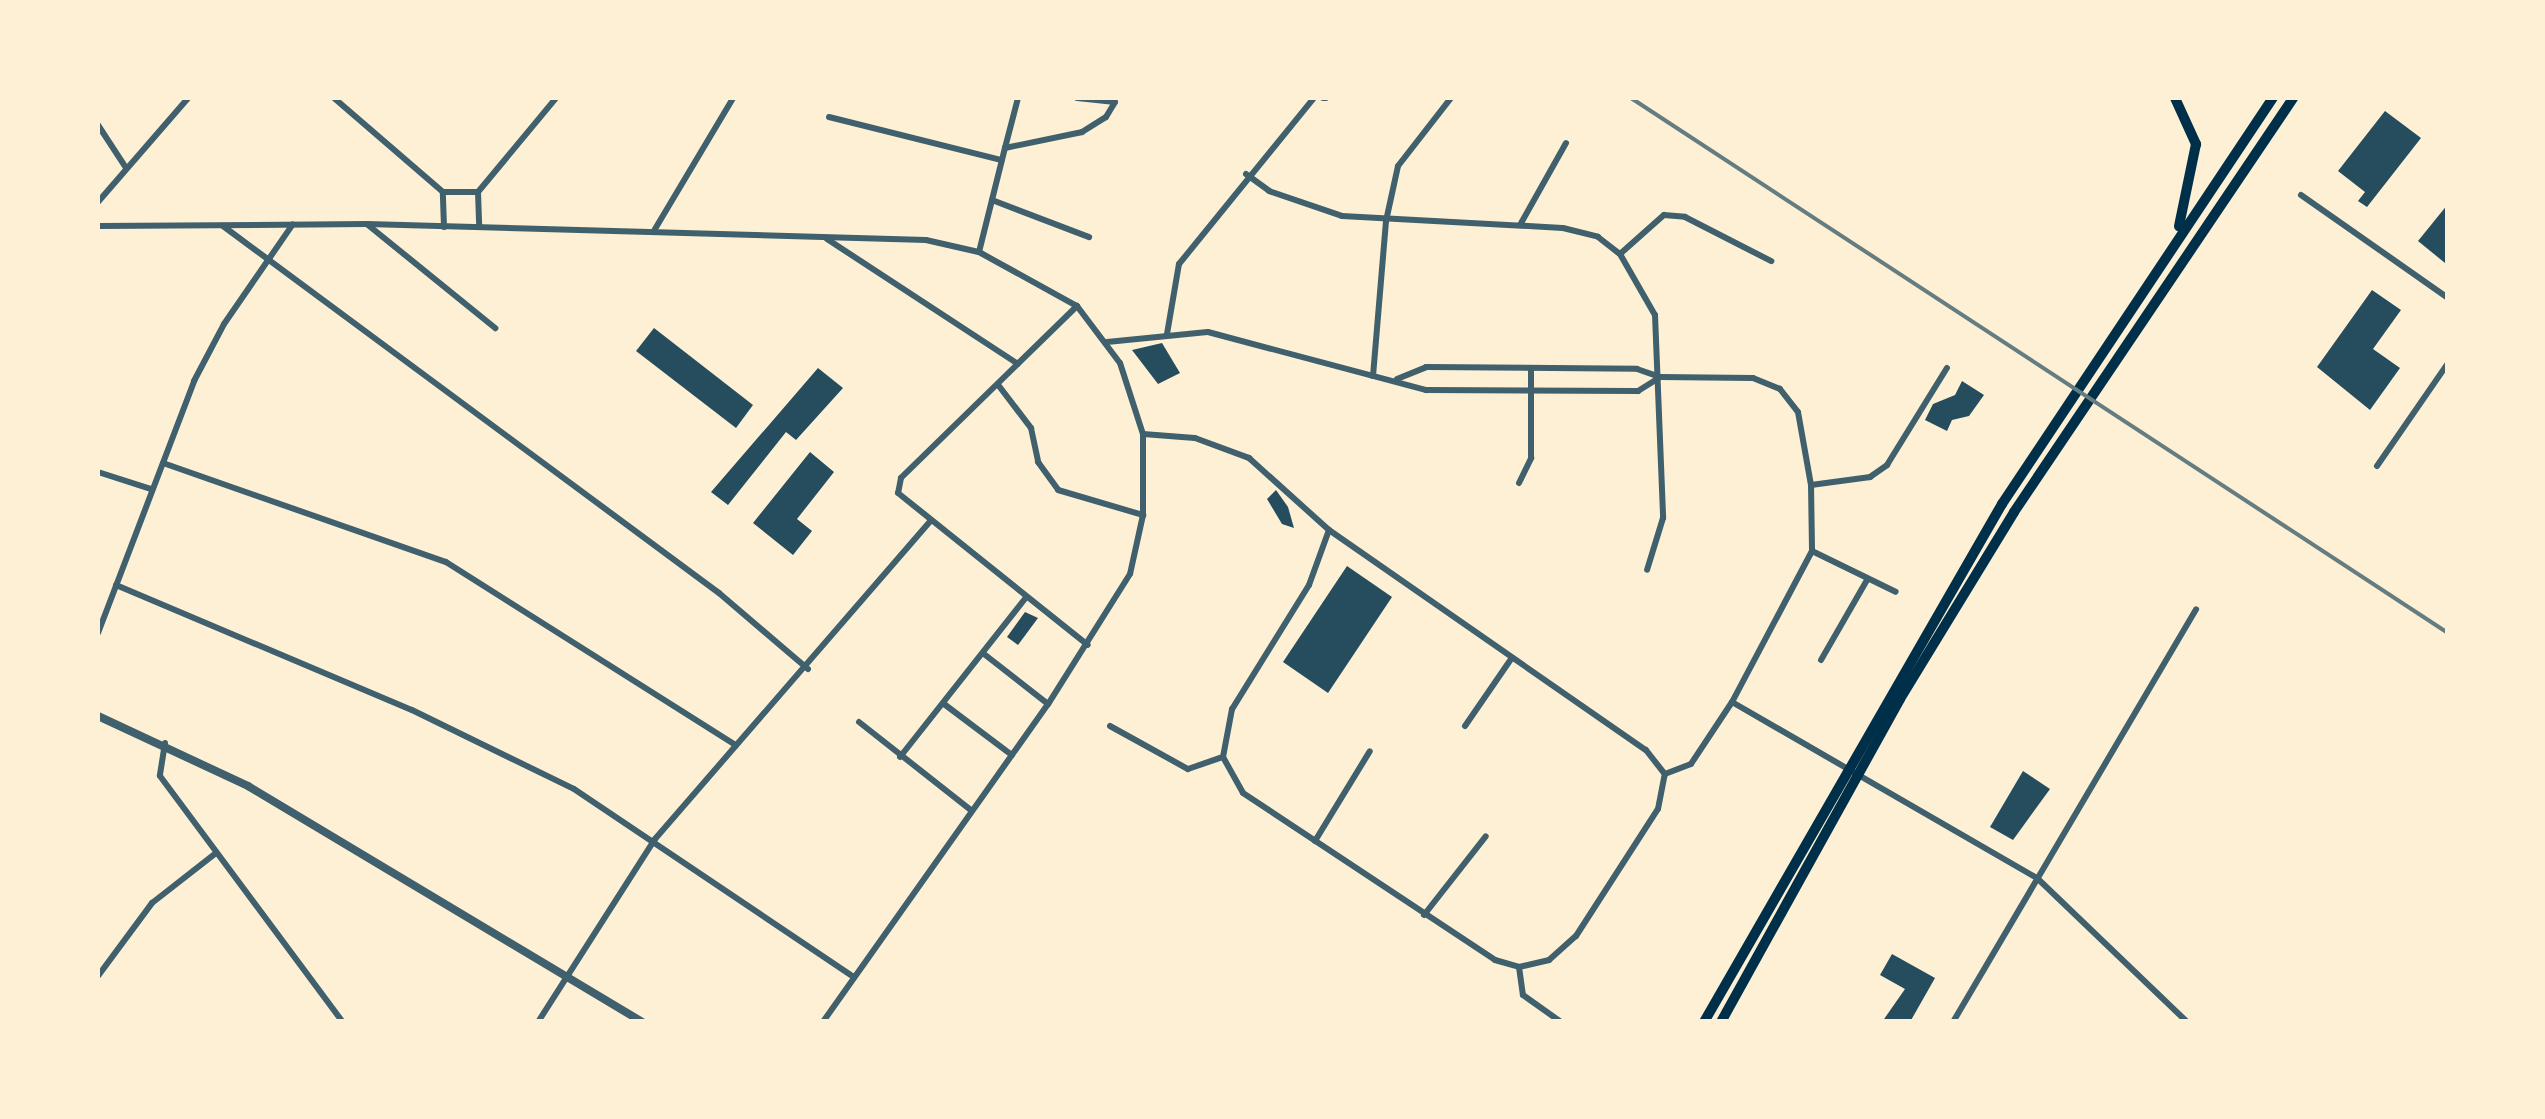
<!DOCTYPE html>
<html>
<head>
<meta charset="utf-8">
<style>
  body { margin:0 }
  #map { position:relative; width:2545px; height:1119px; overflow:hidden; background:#fdf0d5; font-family:Lora,serif }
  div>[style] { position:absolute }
  .building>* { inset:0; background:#264d5e }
  .minor>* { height:6px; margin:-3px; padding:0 3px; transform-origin:3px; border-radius:3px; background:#3f606c }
  .tertiary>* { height:8px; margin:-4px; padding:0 4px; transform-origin:4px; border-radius:4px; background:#3f606c }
  .trunk>* { height:10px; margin:-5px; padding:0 5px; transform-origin:5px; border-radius:5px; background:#003049 }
  .rail>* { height:4px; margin:-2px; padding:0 2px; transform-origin:2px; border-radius:2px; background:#657d81 }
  span { translate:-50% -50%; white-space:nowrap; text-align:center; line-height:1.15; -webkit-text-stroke:10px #fdf0d5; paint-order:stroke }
  .frame { position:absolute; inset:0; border:100px solid #fdf0d5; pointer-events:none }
</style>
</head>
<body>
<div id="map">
  <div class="building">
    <div style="clip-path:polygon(2385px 111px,2421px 138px,2367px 207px,2358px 201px,2365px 192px,2338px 171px)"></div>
    <div style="clip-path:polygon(2448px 204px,2448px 260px,2445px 263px,2418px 241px)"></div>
    <div style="clip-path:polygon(2372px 290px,2401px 310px,2373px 349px,2400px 368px,2370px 410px,2317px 367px)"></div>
    <div style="clip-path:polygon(654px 328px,753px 405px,736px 428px,636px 351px)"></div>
    <div style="clip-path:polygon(1162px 343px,1180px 373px,1158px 384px,1132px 350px)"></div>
    <div style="clip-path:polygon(818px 368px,843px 388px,796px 440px,786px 432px,728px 505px,711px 492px)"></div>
    <div style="clip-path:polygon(1962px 381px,1984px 395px,1969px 416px,1952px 420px,1947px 431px,1925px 420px,1933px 404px,1955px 395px)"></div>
    <div style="clip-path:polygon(810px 452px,834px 472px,797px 519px,812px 531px,793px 555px,753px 523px)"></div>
    <div style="clip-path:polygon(1276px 490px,1288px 507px,1294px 528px,1282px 524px,1267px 499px)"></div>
    <div style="clip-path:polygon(1347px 566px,1392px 597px,1328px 693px,1283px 662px)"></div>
    <div style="clip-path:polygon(1025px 612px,1038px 618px,1018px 645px,1007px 637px)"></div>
    <div style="clip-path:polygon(2023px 771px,2050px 789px,2013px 840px,1990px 827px)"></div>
    <div style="clip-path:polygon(1892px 954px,1935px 978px,1910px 1022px,1882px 1022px,1905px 989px,1880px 975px)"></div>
  </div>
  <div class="minor">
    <div style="left:334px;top:98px;width:144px;rotate:40.8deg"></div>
    <div style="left:1018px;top:98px;width:52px;rotate:104.6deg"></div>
    <div style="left:1005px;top:148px;width:79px;rotate:-11.7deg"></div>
    <div style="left:1082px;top:132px;width:28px;rotate:-32deg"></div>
    <div style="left:1106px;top:117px;width:17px;rotate:-59deg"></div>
    <div style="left:1115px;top:102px;width:38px;rotate:-174deg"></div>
    <div style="left:1323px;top:98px;width:3px"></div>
    <div style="left:829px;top:117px;width:178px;rotate:14deg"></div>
    <div style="left:98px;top:125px;width:51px;rotate:56.9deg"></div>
    <div style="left:1246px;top:174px;width:29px;rotate:36deg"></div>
    <div style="left:1269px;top:191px;width:77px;rotate:18.9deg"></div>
    <div style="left:1342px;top:216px;width:221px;rotate:3.1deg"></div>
    <div style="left:1563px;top:228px;width:36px;rotate:14deg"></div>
    <div style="left:1598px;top:237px;width:28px;rotate:38deg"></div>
    <div style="left:1620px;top:254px;width:70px;rotate:60.2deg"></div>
    <div style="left:1655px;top:315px;width:203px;rotate:87.7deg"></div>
    <div style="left:1663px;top:518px;width:54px;rotate:107.1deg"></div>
    <div style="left:478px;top:192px;width:122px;rotate:-50.3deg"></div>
    <div style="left:2301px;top:195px;width:179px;rotate:35deg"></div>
    <div style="left:992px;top:200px;width:104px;rotate:20.9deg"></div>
    <div style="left:98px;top:202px;width:138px;rotate:-49.1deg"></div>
    <div style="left:368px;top:225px;width:164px;rotate:39deg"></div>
    <div style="left:1520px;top:225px;width:94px;rotate:-60.7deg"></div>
    <div style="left:98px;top:226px;width:269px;rotate:-0.4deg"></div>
    <div style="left:367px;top:224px;width:559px;rotate:1.64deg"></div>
    <div style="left:926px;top:240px;width:54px;rotate:12.8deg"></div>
    <div style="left:979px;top:252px;width:112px;rotate:28.9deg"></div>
    <div style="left:1077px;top:306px;width:71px;rotate:53deg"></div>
    <div style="left:1120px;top:363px;width:75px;rotate:72.1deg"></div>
    <div style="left:1143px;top:434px;width:81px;rotate:90deg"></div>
    <div style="left:1143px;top:515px;width:60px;rotate:102.4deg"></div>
    <div style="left:1130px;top:574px;width:154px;rotate:122.2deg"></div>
    <div style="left:1048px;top:704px;width:390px;rotate:125.3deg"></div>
    <div style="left:223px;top:226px;width:617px;rotate:36.5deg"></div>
    <div style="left:719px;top:593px;width:117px;rotate:40.5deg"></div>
    <div style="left:444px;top:227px;width:35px;rotate:-92deg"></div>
    <div style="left:443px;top:192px;width:35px"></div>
    <div style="left:478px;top:192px;width:35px;rotate:88deg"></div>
    <div style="left:655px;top:229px;width:152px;rotate:-59.2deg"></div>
    <div style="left:827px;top:239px;width:228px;rotate:33.2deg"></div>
    <div style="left:979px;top:252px;width:107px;rotate:-76deg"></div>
    <div style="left:1620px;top:254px;width:59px;rotate:-41.6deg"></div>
    <div style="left:1664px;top:215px;width:21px;rotate:5deg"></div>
    <div style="left:1685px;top:217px;width:97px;rotate:27.1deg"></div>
    <div style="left:1077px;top:306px;width:246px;rotate:135.7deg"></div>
    <div style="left:901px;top:478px;width:15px;rotate:101deg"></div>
    <div style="left:898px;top:493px;width:243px;rotate:38.7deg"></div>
    <div style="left:1167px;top:334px;width:71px;rotate:-80.3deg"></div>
    <div style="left:1179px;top:264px;width:214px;rotate:-50.9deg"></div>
    <div style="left:1107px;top:342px;width:101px;rotate:-5.7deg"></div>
    <div style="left:1208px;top:332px;width:226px;rotate:14.9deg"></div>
    <div style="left:1426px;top:390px;width:212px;rotate:0.3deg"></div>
    <div style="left:1638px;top:391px;width:25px;rotate:-32deg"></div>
    <div style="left:1373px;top:376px;width:156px;rotate:-85.2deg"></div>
    <div style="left:1386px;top:221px;width:56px;rotate:-77.7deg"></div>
    <div style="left:1398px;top:166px;width:86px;rotate:-52.1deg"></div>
    <div style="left:1397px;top:379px;width:31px;rotate:-22deg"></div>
    <div style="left:1426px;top:367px;width:211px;rotate:0.5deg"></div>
    <div style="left:1637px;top:369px;width:24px;rotate:19deg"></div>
    <div style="left:1660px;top:377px;width:93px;rotate:0.6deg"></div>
    <div style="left:1753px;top:378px;width:29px;rotate:22deg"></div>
    <div style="left:1780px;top:389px;width:29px;rotate:52deg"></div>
    <div style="left:1798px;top:412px;width:74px;rotate:79.9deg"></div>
    <div style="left:1811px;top:485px;width:66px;rotate:89.1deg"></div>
    <div style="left:1812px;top:551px;width:171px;rotate:117.9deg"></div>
    <div style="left:1732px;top:702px;width:74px;rotate:123.5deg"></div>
    <div style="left:1691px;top:764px;width:28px;rotate:159deg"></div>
    <div style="left:999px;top:386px;width:53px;rotate:52.7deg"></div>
    <div style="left:1031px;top:428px;width:35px;rotate:78deg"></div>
    <div style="left:1038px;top:462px;width:34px;rotate:54deg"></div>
    <div style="left:1058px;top:490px;width:89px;rotate:16.4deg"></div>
    <div style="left:1143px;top:434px;width:52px;rotate:4.4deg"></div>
    <div style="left:1195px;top:438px;width:58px;rotate:20.3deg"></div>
    <div style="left:1249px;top:458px;width:108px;rotate:42deg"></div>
    <div style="left:1329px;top:530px;width:386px;rotate:34.8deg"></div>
    <div style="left:1646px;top:750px;width:31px;rotate:52deg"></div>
    <div style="left:163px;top:463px;width:300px;rotate:19.3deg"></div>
    <div style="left:446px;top:562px;width:343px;rotate:32.3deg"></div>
    <div style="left:2377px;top:466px;width:125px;rotate:-55.4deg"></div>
    <div style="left:98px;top:472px;width:56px;rotate:17.8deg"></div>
    <div style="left:1519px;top:483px;width:28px;rotate:-64deg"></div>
    <div style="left:1531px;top:458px;width:90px;rotate:-90deg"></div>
    <div style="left:1811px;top:485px;width:60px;rotate:-7.7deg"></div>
    <div style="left:1870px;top:477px;width:21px;rotate:-35deg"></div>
    <div style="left:1887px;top:465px;width:114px;rotate:-58.3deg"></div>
    <div style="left:1329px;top:530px;width:59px;rotate:110deg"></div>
    <div style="left:1309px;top:585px;width:146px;rotate:121.8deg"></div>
    <div style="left:1232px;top:709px;width:49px;rotate:100.6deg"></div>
    <div style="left:1223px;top:757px;width:41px;rotate:60.9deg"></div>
    <div style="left:1243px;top:793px;width:302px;rotate:33.5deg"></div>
    <div style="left:1495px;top:960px;width:25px;rotate:16deg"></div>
    <div style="left:1519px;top:967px;width:31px;rotate:-13deg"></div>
    <div style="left:1549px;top:960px;width:36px;rotate:-42deg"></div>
    <div style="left:1576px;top:936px;width:151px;rotate:-57.2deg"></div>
    <div style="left:1658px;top:809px;width:36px;rotate:-79deg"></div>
    <div style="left:1812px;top:551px;width:93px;rotate:26deg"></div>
    <div style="left:116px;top:585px;width:321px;rotate:22.9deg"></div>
    <div style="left:412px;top:710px;width:180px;rotate:26deg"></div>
    <div style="left:574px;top:789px;width:337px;rotate:33.9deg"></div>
    <div style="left:98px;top:633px;width:270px;rotate:-69.1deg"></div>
    <div style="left:194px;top:381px;width:64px;rotate:-62.2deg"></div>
    <div style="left:224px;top:324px;width:121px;rotate:-55.4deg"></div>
    <div style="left:984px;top:654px;width:81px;rotate:38deg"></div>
    <div style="left:1821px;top:660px;width:92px;rotate:-60.1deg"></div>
    <div style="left:1732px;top:702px;width:352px;rotate:30deg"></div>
    <div style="left:2037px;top:878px;width:208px;rotate:43.8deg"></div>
    <div style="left:944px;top:704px;width:85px;rotate:36.9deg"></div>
    <div style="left:859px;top:722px;width:142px;rotate:38.2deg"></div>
    <div style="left:1110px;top:726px;width:89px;rotate:28.9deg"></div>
    <div style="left:1188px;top:769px;width:37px;rotate:-19deg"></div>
    <div style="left:1465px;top:726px;width:81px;rotate:-55.5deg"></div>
    <div style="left:165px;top:743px;width:33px;rotate:99deg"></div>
    <div style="left:160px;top:776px;width:307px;rotate:53.4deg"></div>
    <div style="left:900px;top:757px;width:201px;rotate:-51.7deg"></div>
    <div style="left:1315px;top:841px;width:105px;rotate:-58.6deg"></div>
    <div style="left:1424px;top:915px;width:100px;rotate:-51.9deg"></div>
    <div style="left:1519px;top:967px;width:28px;rotate:82deg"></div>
    <div style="left:1523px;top:995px;width:47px;rotate:35.4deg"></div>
    <div style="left:98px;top:976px;width:91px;rotate:-53.5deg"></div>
    <div style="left:152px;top:903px;width:81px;rotate:-38deg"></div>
    <div style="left:538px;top:1022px;width:217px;rotate:-57.4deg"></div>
    <div style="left:655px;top:839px;width:420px;rotate:-49.1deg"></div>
    <div style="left:1953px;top:1022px;width:479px;rotate:-59.5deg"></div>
  </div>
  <div class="tertiary">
    <div style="left:98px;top:716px;width:166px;rotate:25deg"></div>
    <div style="left:248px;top:786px;width:459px;rotate:30.9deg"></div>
  </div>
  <div class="trunk">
    <div style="left:2175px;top:98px;width:51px;rotate:65.5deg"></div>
    <div style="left:2196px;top:144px;width:84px;rotate:101.7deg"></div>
    <div style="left:1704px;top:1022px;width:598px;rotate:-60.09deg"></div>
    <div style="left:2002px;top:504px;width:488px;rotate:-56.3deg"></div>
    <div style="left:1721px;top:1022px;width:369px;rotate:-61deg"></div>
    <div style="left:1900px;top:699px;width:219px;rotate:-58.6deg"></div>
    <div style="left:2014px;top:512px;width:499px;rotate:-56deg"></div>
  </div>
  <div class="rail">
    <div style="left:1631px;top:98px;width:977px;rotate:33.22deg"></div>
  </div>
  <div class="frame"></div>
</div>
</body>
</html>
